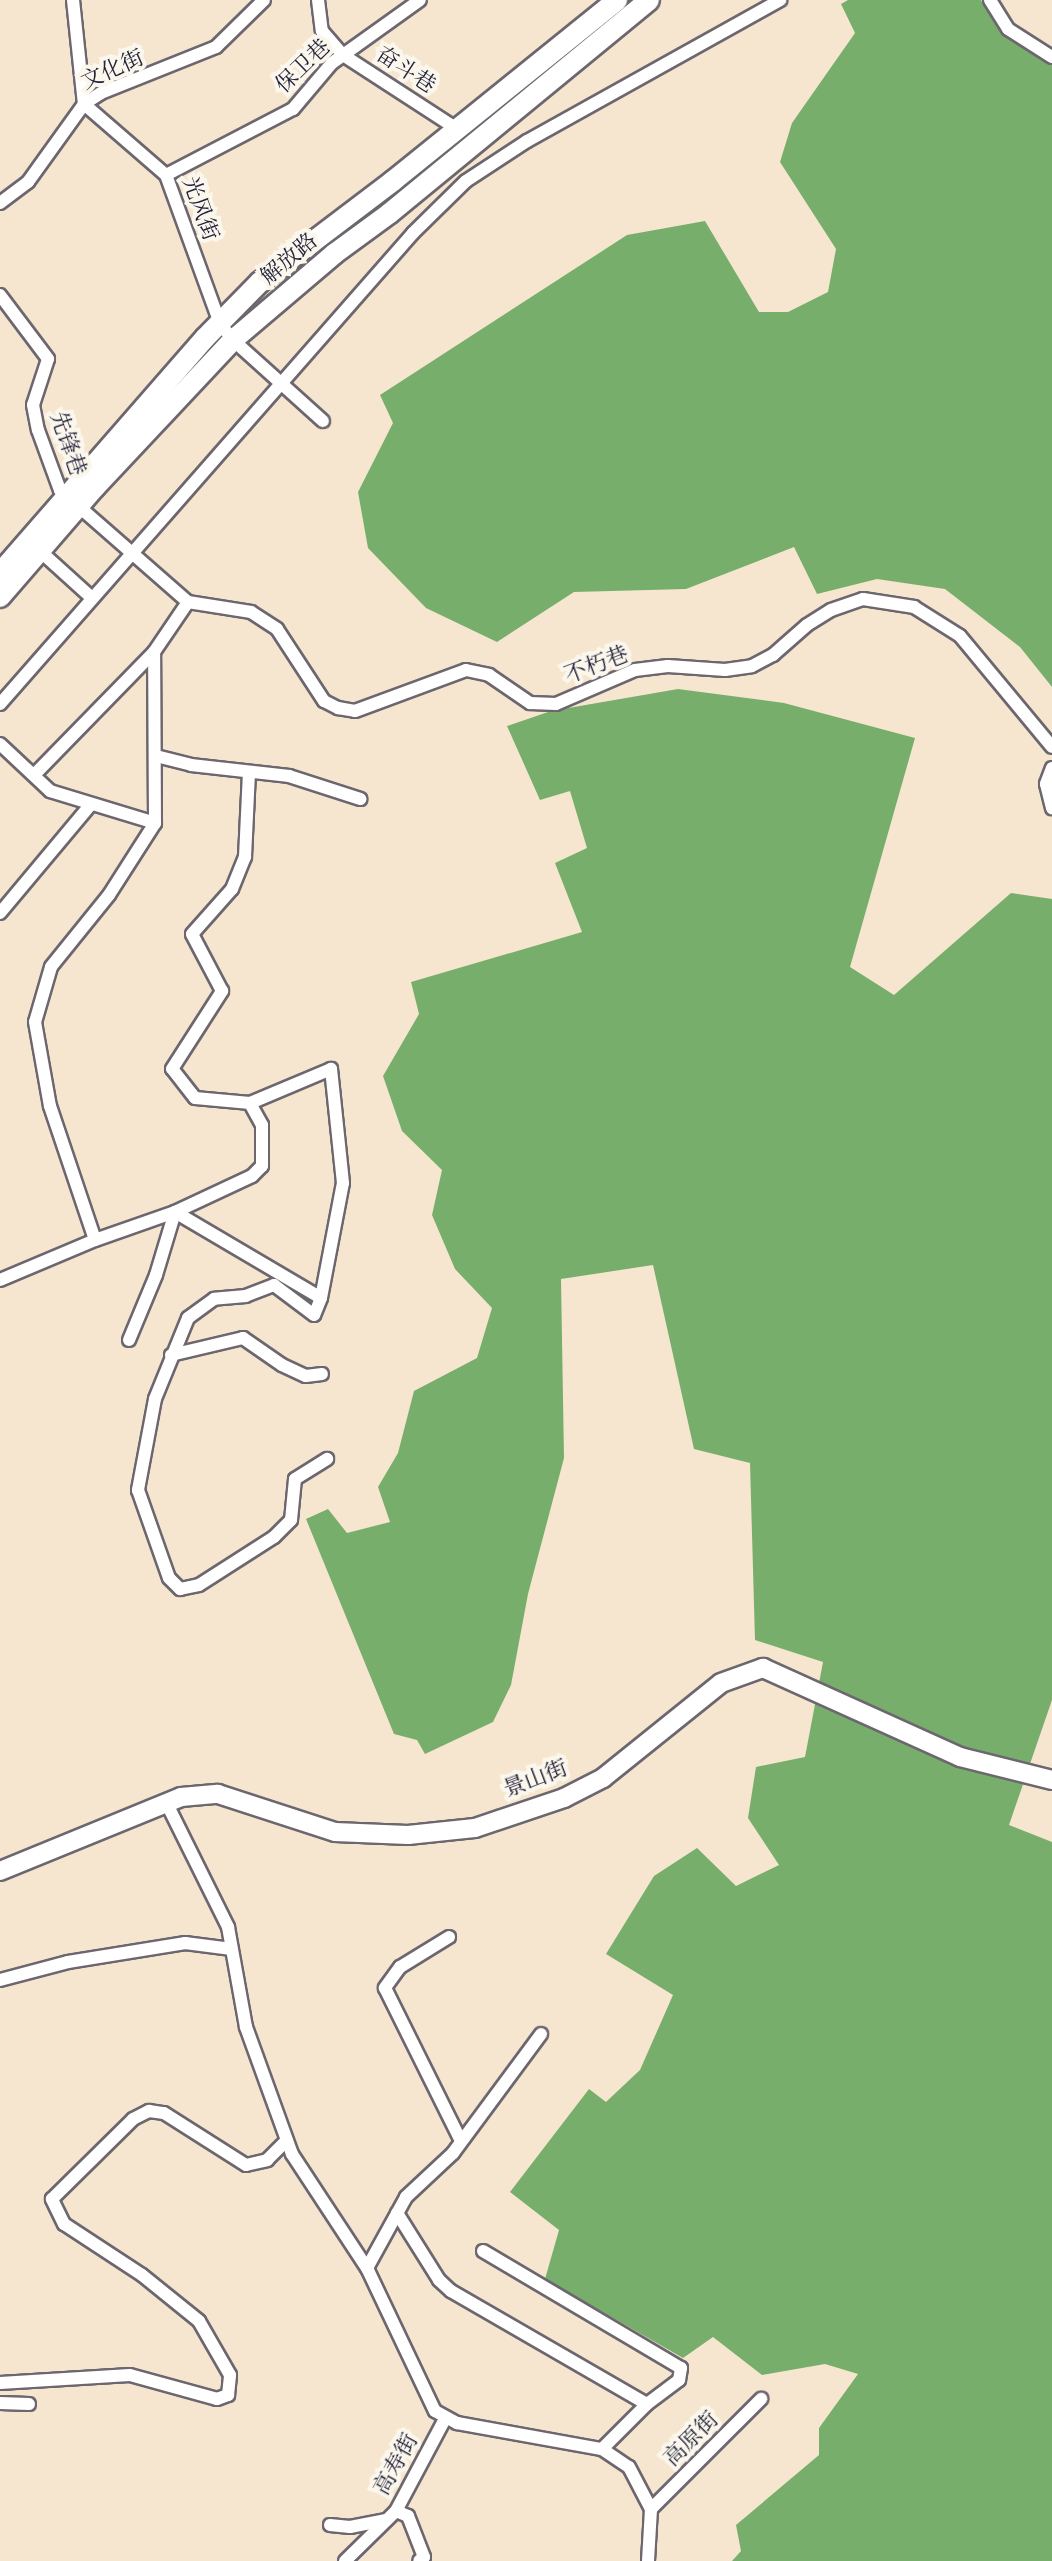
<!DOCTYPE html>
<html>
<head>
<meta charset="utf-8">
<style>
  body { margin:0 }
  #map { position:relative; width:1052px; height:2561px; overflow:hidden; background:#f6e6cf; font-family:"Old Standard TT","Noto Serif SC",serif }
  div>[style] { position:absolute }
  .forest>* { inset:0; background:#78ae6b }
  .roads { filter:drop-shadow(2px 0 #6c676f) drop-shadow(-2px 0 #6c676f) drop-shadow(0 2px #6c676f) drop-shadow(0 -2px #6c676f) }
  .street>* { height:12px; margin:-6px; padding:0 6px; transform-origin:6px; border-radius:6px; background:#fff }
  .secondary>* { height:18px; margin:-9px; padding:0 9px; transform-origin:9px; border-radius:9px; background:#fff }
  .primary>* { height:20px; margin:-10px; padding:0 10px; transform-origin:10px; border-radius:10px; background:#fff }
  span { translate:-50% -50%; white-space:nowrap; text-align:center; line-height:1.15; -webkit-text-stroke:8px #fbf7ec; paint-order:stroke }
  .street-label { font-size:22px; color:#22223b }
</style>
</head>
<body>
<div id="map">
  <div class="forest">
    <div style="clip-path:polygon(848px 0,981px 0,999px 28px,1052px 62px,1052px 687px,1020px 647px,945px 589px,877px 579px,817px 594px,794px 547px,686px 589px,574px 592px,497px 642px,426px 608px,368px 548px,358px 492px,393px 423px,380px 395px,627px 235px,705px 221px,759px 312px,788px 312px,828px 292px,836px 249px,780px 162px,792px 123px,855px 33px,841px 4px)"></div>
    <div style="clip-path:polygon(678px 689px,784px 703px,915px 738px,850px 967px,894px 995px,1011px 893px,1052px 899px,1052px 1700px,1009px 1825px,1052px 1842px,1052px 2561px,732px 2561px,741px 2551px,736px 2525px,819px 2455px,819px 2428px,858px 2374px,825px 2364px,762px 2375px,713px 2337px,683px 2358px,545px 2279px,559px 2230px,510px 2192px,589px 2089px,606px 2102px,640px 2070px,673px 1995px,606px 1954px,654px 1876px,697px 1848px,736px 1886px,779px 1865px,748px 1818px,756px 1767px,805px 1757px,823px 1662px,755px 1640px,750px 1463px,694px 1449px,653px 1265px,561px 1279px,564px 1458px,528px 1594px,511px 1685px,493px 1722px,425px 1754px,417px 1740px,394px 1734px,306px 1519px,328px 1509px,347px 1533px,390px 1522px,378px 1487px,398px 1453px,414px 1391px,477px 1358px,492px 1308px,455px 1269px,432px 1215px,442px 1170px,402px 1131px,383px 1076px,419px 1014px,411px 982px,582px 932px,555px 863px,587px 848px,570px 791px,540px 800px,507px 726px,551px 711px)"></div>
  </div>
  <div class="roads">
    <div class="street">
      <div style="left:73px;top:0;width:105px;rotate:84deg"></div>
      <div style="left:84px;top:104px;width:108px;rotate:40.9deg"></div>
      <div style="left:166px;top:175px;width:158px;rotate:70deg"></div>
      <div style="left:220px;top:323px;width:21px;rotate:53deg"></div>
      <div style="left:233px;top:340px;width:121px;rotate:42deg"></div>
      <div style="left:318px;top:0;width:31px;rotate:83deg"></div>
      <div style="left:322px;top:31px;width:32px;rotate:49deg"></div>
      <div style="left:343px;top:55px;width:136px;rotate:33deg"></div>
      <div style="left:990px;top:0;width:34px;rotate:58deg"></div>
      <div style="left:1008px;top:29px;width:52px;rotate:32.5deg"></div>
      <div style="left:166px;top:175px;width:143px;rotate:-27.5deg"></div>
      <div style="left:293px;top:109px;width:60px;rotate:-49.7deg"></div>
      <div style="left:332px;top:63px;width:108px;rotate:-35.6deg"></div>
      <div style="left:0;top:203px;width:35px;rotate:-37deg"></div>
      <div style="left:28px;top:182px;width:96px;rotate:-54.3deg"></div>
      <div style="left:84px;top:104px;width:20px;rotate:-33deg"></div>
      <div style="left:101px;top:93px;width:124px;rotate:-21.8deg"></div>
      <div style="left:216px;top:47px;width:67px;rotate:-44.4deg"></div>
      <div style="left:0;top:295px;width:80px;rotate:53.1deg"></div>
      <div style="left:48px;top:359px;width:48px;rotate:108.1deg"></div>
      <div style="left:33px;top:405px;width:25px;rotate:79deg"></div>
      <div style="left:38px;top:430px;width:64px;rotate:69.9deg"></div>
      <div style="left:60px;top:490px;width:170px;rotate:41.2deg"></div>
      <div style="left:188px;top:602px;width:64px;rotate:9deg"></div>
      <div style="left:251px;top:612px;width:31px;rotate:33deg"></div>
      <div style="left:277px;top:629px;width:86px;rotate:56.9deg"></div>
      <div style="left:324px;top:701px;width:16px;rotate:27deg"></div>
      <div style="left:338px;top:708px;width:17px;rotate:10deg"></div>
      <div style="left:355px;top:711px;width:118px;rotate:-20.3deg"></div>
      <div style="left:466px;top:670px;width:24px;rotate:12deg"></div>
      <div style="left:489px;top:675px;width:50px;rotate:34.3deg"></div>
      <div style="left:530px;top:703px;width:26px;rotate:2deg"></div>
      <div style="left:556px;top:704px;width:86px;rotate:-23.3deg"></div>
      <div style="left:635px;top:670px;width:33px;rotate:-7deg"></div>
      <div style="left:668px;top:666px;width:57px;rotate:4deg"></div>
      <div style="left:725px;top:670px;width:27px;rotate:-8deg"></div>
      <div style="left:752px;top:666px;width:24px;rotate:-28deg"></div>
      <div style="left:773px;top:655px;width:45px;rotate:-41.4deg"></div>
      <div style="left:807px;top:625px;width:28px;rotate:-32deg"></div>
      <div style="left:831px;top:610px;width:34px;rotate:-19deg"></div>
      <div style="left:863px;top:599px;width:52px;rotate:8.9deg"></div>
      <div style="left:914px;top:607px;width:54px;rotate:32.2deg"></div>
      <div style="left:960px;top:636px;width:144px;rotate:50.3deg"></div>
      <div style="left:40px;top:551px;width:70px;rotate:42.1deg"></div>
      <div style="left:0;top:704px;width:626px;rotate:-48.75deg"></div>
      <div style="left:413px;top:233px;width:74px;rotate:-44.5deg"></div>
      <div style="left:466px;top:181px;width:73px;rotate:-33.3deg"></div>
      <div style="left:527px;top:141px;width:290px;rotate:-29.1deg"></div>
      <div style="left:0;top:744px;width:69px;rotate:43.2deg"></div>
      <div style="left:50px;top:791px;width:110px;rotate:16.9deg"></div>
      <div style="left:155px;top:823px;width:85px;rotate:122.6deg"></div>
      <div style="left:109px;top:895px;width:92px;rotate:128.9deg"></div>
      <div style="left:51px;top:967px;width:57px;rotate:106.2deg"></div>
      <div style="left:35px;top:1022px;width:85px;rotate:79.9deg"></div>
      <div style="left:50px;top:1106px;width:141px;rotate:71.4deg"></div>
      <div style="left:156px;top:756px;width:36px;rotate:14deg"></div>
      <div style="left:191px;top:765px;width:99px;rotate:6.4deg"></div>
      <div style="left:289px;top:776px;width:75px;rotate:17.9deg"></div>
      <div style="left:1052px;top:768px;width:17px;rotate:111deg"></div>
      <div style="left:1046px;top:784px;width:25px;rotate:76deg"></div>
      <div style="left:34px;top:775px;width:172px;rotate:-45.7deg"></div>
      <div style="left:155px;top:823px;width:171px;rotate:-90.3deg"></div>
      <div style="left:154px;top:652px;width:60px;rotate:-55.8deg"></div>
      <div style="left:0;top:913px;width:142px;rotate:-50.1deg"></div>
      <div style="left:0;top:1280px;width:103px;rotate:-22.8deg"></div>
      <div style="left:95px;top:1240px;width:85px;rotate:-19.3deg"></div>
      <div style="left:175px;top:1212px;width:85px;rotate:-25.1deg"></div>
      <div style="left:252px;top:1176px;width:14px;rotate:-45deg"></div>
      <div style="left:262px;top:1166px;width:41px;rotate:-90deg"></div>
      <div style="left:262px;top:1125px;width:25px;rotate:-119deg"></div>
      <div style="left:321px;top:1298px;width:18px;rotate:112deg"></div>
      <div style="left:314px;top:1315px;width:50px;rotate:-143.1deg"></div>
      <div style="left:274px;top:1285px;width:30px;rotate:159deg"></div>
      <div style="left:246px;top:1296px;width:32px;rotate:175deg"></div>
      <div style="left:214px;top:1299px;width:32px;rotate:144deg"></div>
      <div style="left:188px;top:1318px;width:87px;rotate:112.2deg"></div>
      <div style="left:155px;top:1399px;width:93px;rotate:100.6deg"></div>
      <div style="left:138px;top:1490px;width:93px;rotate:70.6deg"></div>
      <div style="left:169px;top:1578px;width:16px;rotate:45deg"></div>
      <div style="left:180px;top:1589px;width:19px;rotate:-12deg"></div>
      <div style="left:199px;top:1585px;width:89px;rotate:-32.6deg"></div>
      <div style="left:274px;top:1537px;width:24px;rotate:-45deg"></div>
      <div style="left:291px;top:1520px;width:41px;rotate:-84.4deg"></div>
      <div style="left:295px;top:1479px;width:38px;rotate:-32deg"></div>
      <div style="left:129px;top:1340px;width:70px;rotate:-67.4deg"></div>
      <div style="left:156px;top:1275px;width:66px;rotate:-73.2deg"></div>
      <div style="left:175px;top:1212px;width:169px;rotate:30.5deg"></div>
      <div style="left:321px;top:1298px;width:117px;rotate:-79.2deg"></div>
      <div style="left:343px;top:1183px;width:115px;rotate:-96deg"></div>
      <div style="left:331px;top:1069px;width:88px;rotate:157.2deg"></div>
      <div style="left:250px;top:1103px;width:55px;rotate:-174.8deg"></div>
      <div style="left:195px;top:1098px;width:37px;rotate:-128deg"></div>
      <div style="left:172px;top:1069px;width:93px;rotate:-57.3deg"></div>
      <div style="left:222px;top:991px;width:64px;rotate:-117.8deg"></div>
      <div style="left:192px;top:934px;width:60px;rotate:-48.4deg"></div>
      <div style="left:232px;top:889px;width:35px;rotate:-68deg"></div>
      <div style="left:245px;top:857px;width:85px;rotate:-87.3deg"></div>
      <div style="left:171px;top:1355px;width:74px;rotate:-13.3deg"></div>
      <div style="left:243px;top:1338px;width:47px;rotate:34.7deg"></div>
      <div style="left:282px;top:1365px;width:26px;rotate:25deg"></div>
      <div style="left:306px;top:1376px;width:16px;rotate:-7deg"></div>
      <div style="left:166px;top:1802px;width:140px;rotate:63.6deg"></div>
      <div style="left:228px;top:1927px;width:102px;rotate:79.8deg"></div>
      <div style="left:246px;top:2027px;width:135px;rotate:70.1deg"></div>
      <div style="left:292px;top:2154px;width:136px;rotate:56.7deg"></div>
      <div style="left:367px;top:2268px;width:158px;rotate:64.6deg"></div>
      <div style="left:435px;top:2411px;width:25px;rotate:29deg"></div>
      <div style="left:457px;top:2423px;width:147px;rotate:10.2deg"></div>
      <div style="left:602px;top:2449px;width:32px;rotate:34deg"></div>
      <div style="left:629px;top:2467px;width:47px;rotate:62.4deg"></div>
      <div style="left:651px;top:2509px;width:52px;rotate:93.3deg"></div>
      <div style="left:449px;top:1937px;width:57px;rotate:148.5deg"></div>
      <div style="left:400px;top:1967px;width:26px;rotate:126deg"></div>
      <div style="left:385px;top:1988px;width:171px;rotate:63.6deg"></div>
      <div style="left:0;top:1980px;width:70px;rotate:-14.8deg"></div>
      <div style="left:68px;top:1962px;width:119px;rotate:-9.2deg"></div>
      <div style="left:185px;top:1943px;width:47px;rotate:7.3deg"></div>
      <div style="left:397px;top:2213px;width:79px;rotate:57.9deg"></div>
      <div style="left:439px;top:2280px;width:16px;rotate:43deg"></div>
      <div style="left:451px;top:2291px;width:226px;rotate:30deg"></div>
      <div style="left:483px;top:2251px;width:230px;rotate:30.6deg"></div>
      <div style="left:681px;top:2368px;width:12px;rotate:99deg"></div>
      <div style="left:679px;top:2380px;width:40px;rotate:143deg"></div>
      <div style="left:647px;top:2404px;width:64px;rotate:135deg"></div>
      <div style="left:367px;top:2268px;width:81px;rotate:-61.2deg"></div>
      <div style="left:406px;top:2197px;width:64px;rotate:-43.1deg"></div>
      <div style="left:453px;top:2153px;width:148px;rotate:-53.5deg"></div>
      <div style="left:0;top:2383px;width:130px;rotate:-3.5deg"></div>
      <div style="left:130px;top:2375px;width:90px;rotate:15.4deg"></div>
      <div style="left:217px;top:2399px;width:12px;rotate:-20deg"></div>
      <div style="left:228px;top:2395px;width:20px;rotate:-84deg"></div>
      <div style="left:230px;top:2375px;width:62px;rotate:-119.9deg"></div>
      <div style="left:199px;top:2321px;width:73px;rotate:-141.1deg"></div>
      <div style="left:142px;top:2275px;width:93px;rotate:-146.8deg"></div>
      <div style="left:64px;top:2224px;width:28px;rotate:-116deg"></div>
      <div style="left:52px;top:2199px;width:114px;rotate:-44.6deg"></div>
      <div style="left:133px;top:2119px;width:18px;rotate:-27deg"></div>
      <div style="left:149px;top:2111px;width:15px;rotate:8deg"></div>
      <div style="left:164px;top:2113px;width:97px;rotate:32.4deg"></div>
      <div style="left:246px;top:2165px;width:22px;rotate:-13deg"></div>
      <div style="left:267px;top:2160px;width:28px;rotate:-45deg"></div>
      <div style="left:0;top:2403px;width:29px;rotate:2deg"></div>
      <div style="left:651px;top:2509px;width:156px;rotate:-45deg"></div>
      <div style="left:396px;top:2511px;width:13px;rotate:23deg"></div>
      <div style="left:408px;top:2516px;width:44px;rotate:68.7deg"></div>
      <div style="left:424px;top:2557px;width:6px;rotate:141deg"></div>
      <div style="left:330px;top:2525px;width:20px;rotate:6deg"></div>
      <div style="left:350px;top:2527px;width:37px;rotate:-11deg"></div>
      <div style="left:345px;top:2561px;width:71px;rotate:-44.4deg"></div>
      <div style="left:396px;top:2511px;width:104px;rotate:-62deg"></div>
    </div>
    <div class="secondary">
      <div style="left:0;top:1871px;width:196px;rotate:-22.2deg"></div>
      <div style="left:181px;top:1797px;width:37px;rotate:-5deg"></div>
      <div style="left:218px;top:1794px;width:123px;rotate:18deg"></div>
      <div style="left:335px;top:1832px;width:73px;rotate:2.4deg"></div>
      <div style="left:408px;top:1835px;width:67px;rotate:-6deg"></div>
      <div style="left:475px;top:1828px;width:94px;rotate:-18.6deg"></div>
      <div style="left:564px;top:1798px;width:44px;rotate:-27.1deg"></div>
      <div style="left:603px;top:1778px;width:151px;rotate:-38.8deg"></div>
      <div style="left:721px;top:1683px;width:45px;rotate:-19.7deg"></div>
      <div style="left:763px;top:1668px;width:216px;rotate:24.3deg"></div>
      <div style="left:960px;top:1757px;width:95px;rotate:14deg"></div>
    </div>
    <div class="primary">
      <div style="left:0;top:573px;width:312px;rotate:-48.9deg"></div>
      <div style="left:205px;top:338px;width:78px;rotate:-45.5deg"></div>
      <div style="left:260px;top:282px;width:167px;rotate:-37.2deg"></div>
      <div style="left:393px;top:181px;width:288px;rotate:-38.9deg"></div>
      <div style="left:0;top:597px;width:145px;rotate:-49.2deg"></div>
      <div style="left:95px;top:487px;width:202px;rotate:-46.8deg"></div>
      <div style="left:233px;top:340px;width:133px;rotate:-40.4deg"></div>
      <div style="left:334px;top:254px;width:69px;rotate:-36.2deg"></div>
      <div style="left:390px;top:213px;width:335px;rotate:-39.4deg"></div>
    </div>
  </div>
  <div class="street-label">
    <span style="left:304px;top:67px;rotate:-44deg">保卫巷</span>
    <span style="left:113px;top:71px;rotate:-24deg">文化街</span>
    <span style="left:405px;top:71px;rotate:33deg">奋斗巷</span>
    <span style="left:199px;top:209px;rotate:70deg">光风街</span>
    <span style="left:290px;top:260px;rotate:-40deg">解放路</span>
    <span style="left:67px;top:444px;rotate:71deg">先锋巷</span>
    <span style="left:597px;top:666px;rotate:-21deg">不朽巷</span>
    <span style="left:536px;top:1780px;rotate:-21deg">景山街</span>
    <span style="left:692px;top:2440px;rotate:-45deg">高原街</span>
    <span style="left:397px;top:2465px;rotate:-61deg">高寿街</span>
  </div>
</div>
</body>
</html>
